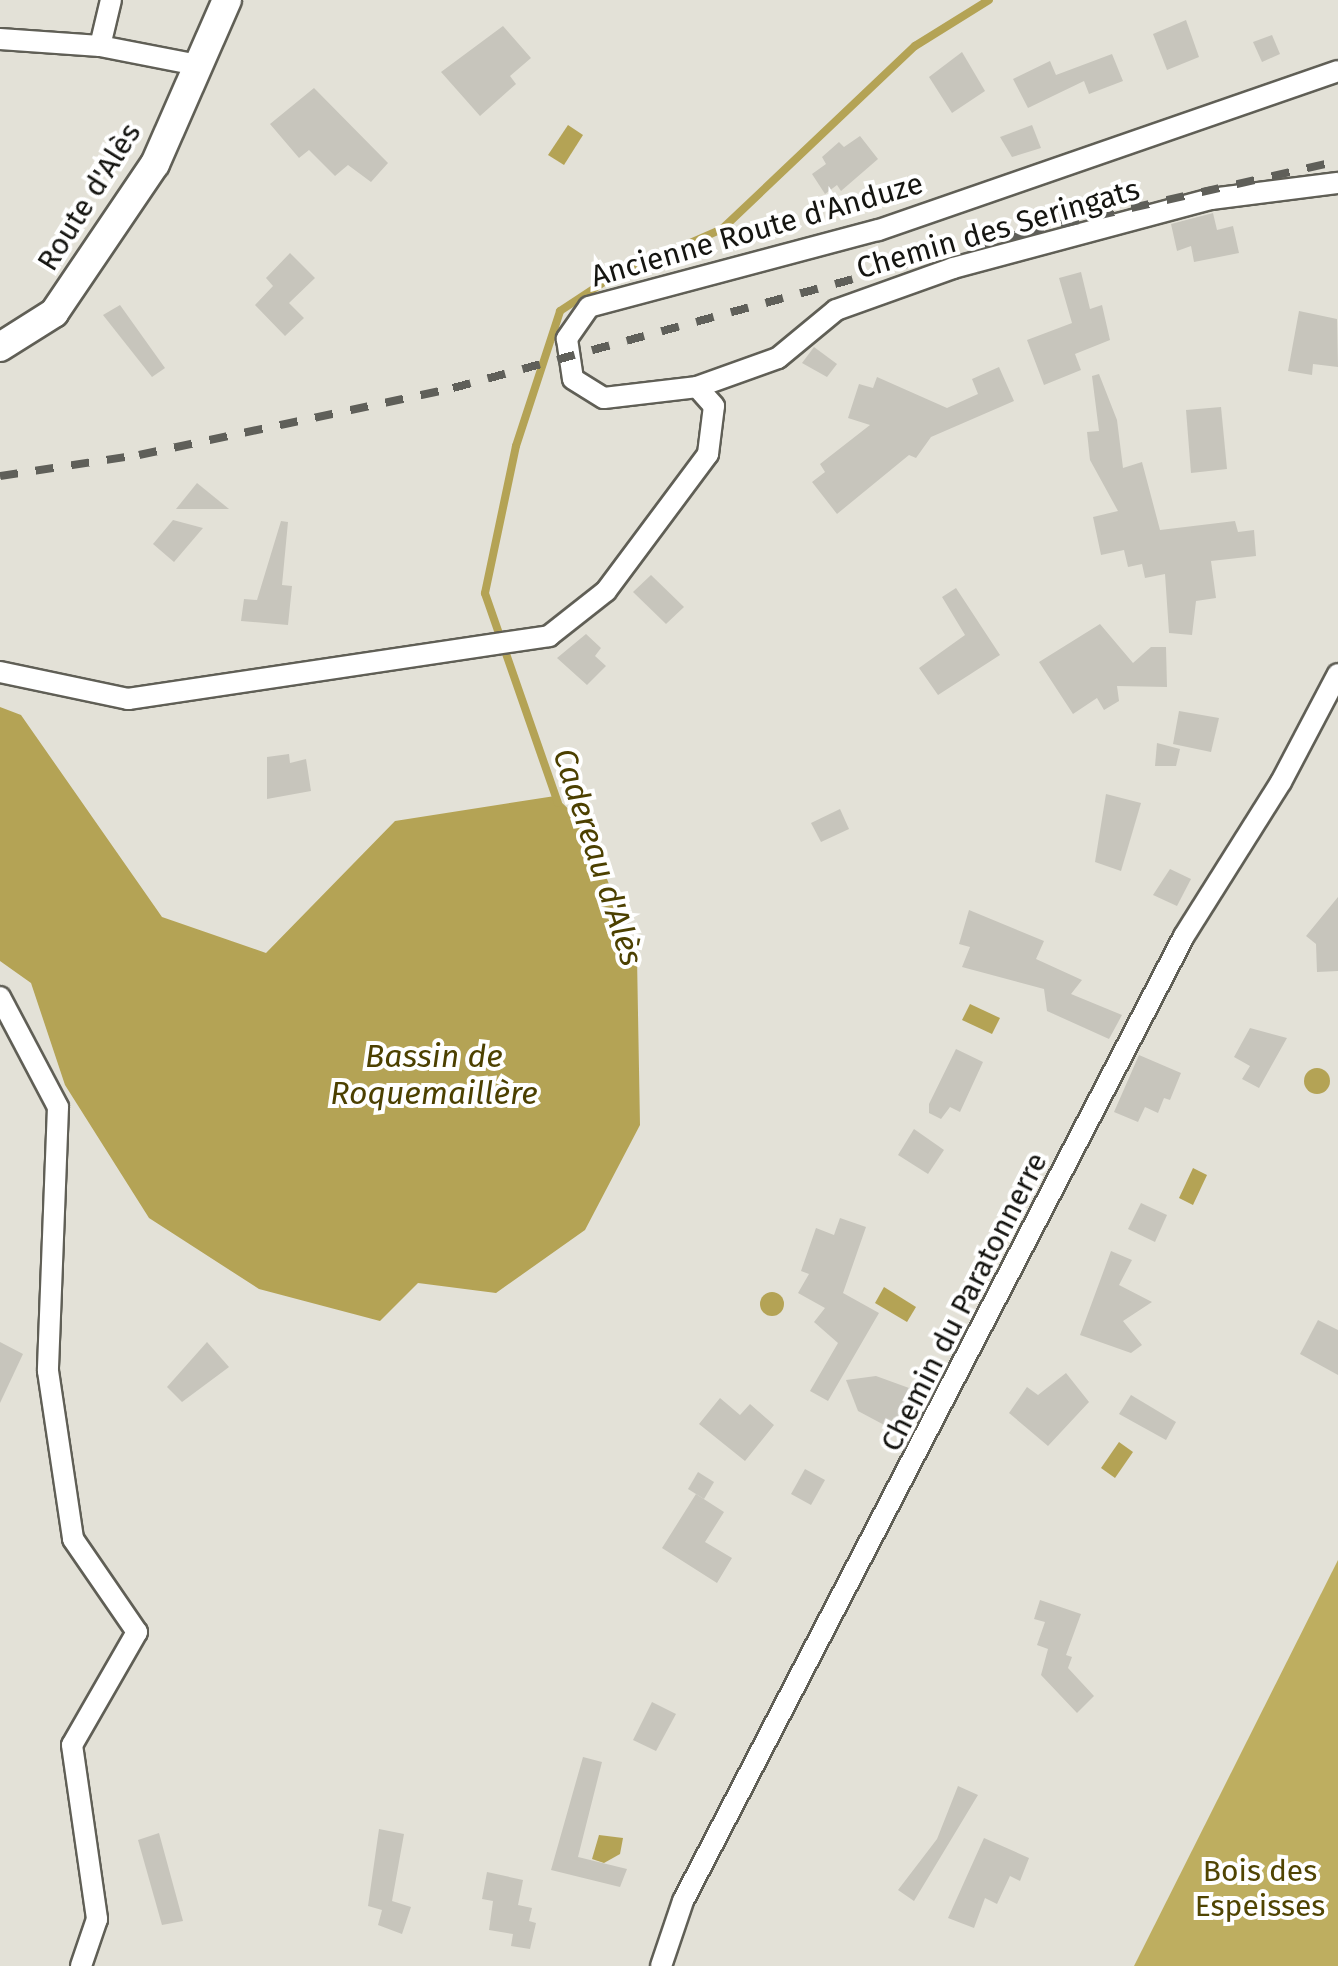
<!DOCTYPE html>
<html>
<head>
<meta charset="utf-8">
<style>
  body { margin:0 }
  #map { position:relative; width:1338px; height:1966px; overflow:hidden; background:#e3e1d7; font-family:"Fira Sans",sans-serif }
  div>[style] { position:absolute }
  .forest>* { inset:0; background:#beae60 }
  .water>* { inset:0; background:#b4a355 }
  .round { border-radius:50% }
  .stream>* { height:8px; margin:-4px; padding:0 4px; transform-origin:4px; border-radius:4px; background:#b4a355 }
  .building>* { inset:0; background:#c7c5bc }
  .roads { filter:drop-shadow(2px 0 #605f56) drop-shadow(-2px 0 #605f56) drop-shadow(0 2px #605f56) drop-shadow(0 -2px #605f56) }
  .minor>* { height:20px; margin:-10px; padding:0 10px; transform-origin:10px; border-radius:10px; background:#fff }
  .secondary>* { height:28px; margin:-14px; padding:0 14px; transform-origin:14px; border-radius:14px; background:#fff }
  .rail>* { height:8px; margin-top:-4px; transform-origin:0; background:repeating-linear-gradient(90deg,#5f5f59 0 18px,transparent 0 36px) }
  span { translate:-50% -50%; white-space:nowrap; text-align:center; line-height:1.15; -webkit-text-stroke:8px #fff; paint-order:stroke }
  .street-label { font-size:30px; color:#151511 }
  .park-label { font-size:30px; color:#504402 }
  .water-label { font-size:32px; color:#4c4000; font-style:italic }
</style>
</head>
<body>
<div id="map">
  <div class="forest">
    <div style="clip-path:polygon(1338px 1560px,1338px 1966px,1134px 1966px)"></div>
  </div>
  <div class="water">
    <div style="clip-path:polygon(568px 125px,583px 135px,564px 165px,548px 155px)"></div>
    <div style="clip-path:polygon(0 707px,21px 715px,162px 917px,266px 953px,395px 821px,555px 796px,587px 827px,637px 957px,640px 1125px,585px 1230px,496px 1293px,418px 1283px,380px 1321px,259px 1289px,149px 1218px,65px 1085px,31px 983px,0 961px)"></div>
    <div style="clip-path:polygon(970px 1004px,1000px 1018px,992px 1034px,962px 1020px)"></div>
    <div class="round" style="left:1304px;top:1068px;width:26px;height:26px"></div>
    <div style="clip-path:polygon(1193px 1168px,1207px 1175px,1193px 1205px,1179px 1198px)"></div>
    <div style="clip-path:polygon(884px 1287px,916px 1307px,907px 1322px,875px 1303px)"></div>
    <div class="round" style="left:760px;top:1292px;width:24px;height:24px"></div>
    <div style="clip-path:polygon(1119px 1442px,1133px 1452px,1115px 1478px,1101px 1468px)"></div>
    <div style="clip-path:polygon(599px 1835px,623px 1838px,620px 1854px,604px 1863px,592px 1859px)"></div>
  </div>
  <div class="stream">
    <div style="left:558px;top:803px;width:222px;rotate:-109.2deg"></div>
    <div style="left:485px;top:593px;width:150px;rotate:-78.1deg"></div>
    <div style="left:516px;top:446px;width:142px;rotate:-71.9deg"></div>
    <div style="left:560px;top:311px;width:60px;rotate:-33.4deg"></div>
    <div style="left:610px;top:278px;width:122px;rotate:-23.6deg"></div>
    <div style="left:722px;top:229px;width:266px;rotate:-43.5deg"></div>
    <div style="left:915px;top:46px;width:87px;rotate:-31.9deg"></div>
  </div>
  <div class="building">
    <div style="clip-path:polygon(1186px 20px,1199px 57px,1167px 70px,1153px 34px)"></div>
    <div style="clip-path:polygon(503px 26px,531px 58px,510px 76px,516px 84px,480px 116px,441px 72px)"></div>
    <div style="clip-path:polygon(1272px 35px,1280px 54px,1262px 62px,1253px 42px)"></div>
    <div style="clip-path:polygon(962px 52px,985px 91px,952px 113px,929px 77px)"></div>
    <div style="clip-path:polygon(1112px 54px,1123px 81px,1089px 94px,1084px 81px,1028px 108px,1013px 79px,1050px 61px,1056px 75px)"></div>
    <div style="clip-path:polygon(314px 88px,388px 163px,371px 182px,348px 165px,335px 176px,309px 150px,299px 158px,270px 124px)"></div>
    <div style="clip-path:polygon(1032px 125px,1041px 148px,1012px 157px,1000px 137px)"></div>
    <div style="clip-path:polygon(860px 136px,878px 159px,841px 191px,837px 185px,825px 194px,812px 174px,826px 164px,822px 157px,839px 142px,844px 147px)"></div>
    <div style="clip-path:polygon(1213px 213px,1217px 230px,1233px 226px,1239px 253px,1194px 262px,1191px 246px,1177px 251px,1171px 224px)"></div>
    <div style="clip-path:polygon(290px 253px,315px 278px,289px 303px,304px 318px,285px 336px,255px 305px,273px 286px,266px 278px)"></div>
    <div style="clip-path:polygon(1081px 272px,1090px 309px,1102px 305px,1110px 340px,1075px 354px,1081px 370px,1044px 385px,1027px 340px,1072px 323px,1059px 278px)"></div>
    <div style="clip-path:polygon(120px 305px,165px 368px,152px 377px,103px 315px)"></div>
    <div style="clip-path:polygon(1299px 311px,1337px 319px,1338px 367px,1313px 364px,1312px 375px,1288px 371px)"></div>
    <div style="clip-path:polygon(814px 347px,837px 364px,827px 377px,802px 363px)"></div>
    <div style="clip-path:polygon(999px 367px,1014px 401px,931px 437px,916px 458px,909px 455px,837px 514px,812px 482px,825px 472px,820px 464px,870px 425px,848px 418px,859px 384px,873px 388px,877px 377px,947px 408px,978px 394px,972px 379px)"></div>
    <div style="clip-path:polygon(1099px 374px,1117px 420px,1123px 468px,1142px 462px,1160px 530px,1235px 521px,1238px 532px,1254px 530px,1256px 556px,1211px 561px,1216px 598px,1196px 601px,1192px 635px,1169px 633px,1165px 574px,1145px 578px,1142px 564px,1128px 567px,1124px 550px,1101px 555px,1093px 517px,1118px 511px,1090px 460px,1087px 432px,1099px 431px,1092px 376px)"></div>
    <div style="clip-path:polygon(1221px 407px,1227px 469px,1191px 473px,1186px 410px)"></div>
    <div style="clip-path:polygon(197px 483px,229px 509px,176px 509px)"></div>
    <div style="clip-path:polygon(173px 520px,203px 528px,174px 562px,153px 544px)"></div>
    <div style="clip-path:polygon(281px 521px,288px 522px,282px 585px,292px 586px,288px 625px,241px 621px,244px 599px,257px 600px)"></div>
    <div style="clip-path:polygon(651px 575px,684px 607px,666px 624px,633px 592px)"></div>
    <div style="clip-path:polygon(956px 588px,1000px 655px,938px 695px,919px 668px,965px 635px,942px 597px)"></div>
    <div style="clip-path:polygon(1100px 624px,1133px 663px,1151px 647px,1166px 647px,1167px 687px,1117px 686px,1119px 701px,1104px 710px,1097px 698px,1073px 714px,1039px 662px)"></div>
    <div style="clip-path:polygon(586px 634px,601px 648px,595px 656px,606px 666px,587px 685px,557px 658px)"></div>
    <div style="clip-path:polygon(1179px 711px,1219px 718px,1211px 752px,1173px 744px)"></div>
    <div style="clip-path:polygon(1157px 743px,1180px 749px,1176px 766px,1155px 766px)"></div>
    <div style="clip-path:polygon(289px 754px,290px 763px,306px 759px,311px 791px,267px 799px,267px 757px)"></div>
    <div style="clip-path:polygon(1106px 794px,1141px 803px,1121px 871px,1095px 862px)"></div>
    <div style="clip-path:polygon(840px 809px,849px 829px,821px 842px,811px 823px)"></div>
    <div style="clip-path:polygon(1170px 869px,1191px 879px,1177px 906px,1153px 895px)"></div>
    <div style="clip-path:polygon(1338px 897px,1338px 971px,1317px 972px,1316px 944px,1306px 936px)"></div>
    <div style="clip-path:polygon(969px 910px,1044px 941px,1036px 959px,1082px 980px,1071px 994px,1122px 1015px,1109px 1039px,1047px 1011px,1044px 989px,962px 967px,970px 947px,959px 944px)"></div>
    <div style="clip-path:polygon(1250px 1028px,1287px 1038px,1259px 1088px,1242px 1079px,1250px 1066px,1234px 1057px)"></div>
    <div style="clip-path:polygon(956px 1049px,983px 1062px,960px 1112px,950px 1107px,941px 1119px,929px 1113px,929px 1104px)"></div>
    <div style="clip-path:polygon(1139px 1055px,1181px 1073px,1170px 1100px,1164px 1098px,1158px 1113px,1145px 1107px,1138px 1122px,1114px 1112px)"></div>
    <div style="clip-path:polygon(914px 1129px,944px 1150px,928px 1174px,898px 1155px)"></div>
    <div style="clip-path:polygon(1141px 1203px,1167px 1215px,1155px 1242px,1128px 1229px)"></div>
    <div style="clip-path:polygon(840px 1218px,866px 1227px,843px 1293px,879px 1313px,828px 1401px,810px 1391px,838px 1343px,814px 1322px,825px 1308px,798px 1293px,809px 1274px,801px 1271px,816px 1228px,834px 1235px)"></div>
    <div style="clip-path:polygon(1111px 1251px,1132px 1260px,1119px 1285px,1152px 1302px,1123px 1321px,1142px 1345px,1131px 1353px,1080px 1335px)"></div>
    <div style="clip-path:polygon(1318px 1320px,1338px 1330px,1338px 1375px,1300px 1354px)"></div>
    <div style="clip-path:polygon(0 1342px,23px 1354px,0 1403px)"></div>
    <div style="clip-path:polygon(207px 1342px,229px 1367px,182px 1402px,167px 1387px)"></div>
    <div style="clip-path:polygon(1066px 1373px,1089px 1402px,1048px 1446px,1009px 1413px,1027px 1387px,1038px 1395px)"></div>
    <div style="clip-path:polygon(876px 1376px,920px 1392px,903px 1435px,858px 1411px,846px 1380px)"></div>
    <div style="clip-path:polygon(1131px 1395px,1176px 1422px,1166px 1440px,1119px 1414px)"></div>
    <div style="clip-path:polygon(720px 1398px,740px 1415px,750px 1404px,774px 1425px,745px 1461px,699px 1424px)"></div>
    <div style="clip-path:polygon(805px 1469px,825px 1480px,811px 1505px,791px 1494px)"></div>
    <div style="clip-path:polygon(698px 1472px,714px 1482px,704px 1499px,688px 1489px)"></div>
    <div style="clip-path:polygon(696px 1494px,724px 1512px,705px 1542px,732px 1558px,717px 1583px,662px 1548px)"></div>
    <div style="clip-path:polygon(1040px 1600px,1081px 1614px,1066px 1655px,1072px 1657px,1068px 1668px,1094px 1696px,1077px 1713px,1041px 1675px,1048px 1649px,1037px 1645px,1045px 1622px,1034px 1619px)"></div>
    <div style="clip-path:polygon(652px 1702px,676px 1714px,656px 1751px,633px 1740px)"></div>
    <div style="clip-path:polygon(583px 1757px,602px 1762px,578px 1857px,627px 1869px,620px 1887px,551px 1870px)"></div>
    <div style="clip-path:polygon(958px 1786px,978px 1795px,914px 1901px,898px 1890px,937px 1839px)"></div>
    <div style="clip-path:polygon(379px 1829px,404px 1834px,392px 1901px,411px 1907px,402px 1934px,378px 1925px,382px 1910px,368px 1906px)"></div>
    <div style="clip-path:polygon(159px 1833px,183px 1921px,162px 1925px,138px 1840px)"></div>
    <div style="clip-path:polygon(984px 1838px,1029px 1858px,1020px 1881px,1010px 1876px,997px 1904px,985px 1898px,974px 1928px,948px 1918px)"></div>
    <div style="clip-path:polygon(487px 1872px,523px 1880px,518px 1905px,532px 1908px,529px 1921px,536px 1923px,530px 1949px,511px 1946px,513px 1934px,489px 1930px,493px 1901px,482px 1899px)"></div>
  </div>
  <div class="roads">
    <div class="minor">
      <div style="left:0;top:39px;width:100px;rotate:4deg"></div>
      <div style="left:100px;top:46px;width:100px;rotate:11deg"></div>
      <div style="left:100px;top:46px;width:47px;rotate:-76.6deg"></div>
      <div style="left:1338px;top:71px;width:487px;rotate:160.9deg"></div>
      <div style="left:878px;top:230px;width:299px;rotate:165.1deg"></div>
      <div style="left:589px;top:307px;width:39px;rotate:125deg"></div>
      <div style="left:567px;top:339px;width:40px;rotate:81.5deg"></div>
      <div style="left:573px;top:379px;width:36px;rotate:32deg"></div>
      <div style="left:604px;top:398px;width:94px;rotate:-6.7deg"></div>
      <div style="left:697px;top:387px;width:86px;rotate:-19.7deg"></div>
      <div style="left:778px;top:358px;width:75px;rotate:-39.6deg"></div>
      <div style="left:836px;top:310px;width:124px;rotate:-19.7deg"></div>
      <div style="left:953px;top:268px;width:267px;rotate:-15deg"></div>
      <div style="left:1211px;top:199px;width:128px;rotate:-7.2deg"></div>
      <div style="left:0;top:672px;width:131px;rotate:11.9deg"></div>
      <div style="left:128px;top:699px;width:426px;rotate:-8.5deg"></div>
      <div style="left:549px;top:636px;width:73px;rotate:-38.3deg"></div>
      <div style="left:606px;top:591px;width:171px;rotate:-53.3deg"></div>
      <div style="left:708px;top:454px;width:48px;rotate:-82.9deg"></div>
      <div style="left:714px;top:406px;width:25px;rotate:-132deg"></div>
      <div style="left:0;top:997px;width:124px;rotate:62.2deg"></div>
      <div style="left:58px;top:1107px;width:264px;rotate:92.2deg"></div>
      <div style="left:48px;top:1371px;width:170px;rotate:81.5deg"></div>
      <div style="left:73px;top:1539px;width:113px;rotate:55.5deg"></div>
      <div style="left:137px;top:1632px;width:130px;rotate:119.9deg"></div>
      <div style="left:72px;top:1745px;width:176px;rotate:81.8deg"></div>
      <div style="left:97px;top:1919px;width:50px;rotate:108.8deg"></div>
      <div style="left:661px;top:1966px;width:69px;rotate:-71.3deg"></div>
      <div style="left:683px;top:1901px;width:1087px;rotate:-62.56deg"></div>
      <div style="left:1184px;top:936px;width:182px;rotate:-57.8deg"></div>
      <div style="left:1281px;top:782px;width:122px;rotate:-62.2deg"></div>
    </div>
    <div class="secondary">
      <div style="left:0;top:347px;width:64px;rotate:-32.2deg"></div>
      <div style="left:54px;top:313px;width:180px;rotate:-55.9deg"></div>
      <div style="left:155px;top:164px;width:179px;rotate:-66.3deg"></div>
    </div>
  </div>
  <div class="rail">
    <div style="left:0;top:476px;width:141px;rotate:-8.6deg"></div>
    <div style="left:139px;top:455px;width:321px;rotate:-12deg"></div>
    <div style="left:453px;top:388px;width:594px;rotate:-15.23deg"></div>
    <div style="left:1026px;top:232px;width:320px;rotate:-12.8deg"></div>
  </div>
  <div class="street-label">
    <span style="left:89px;top:197px;rotate:-58deg">Route d'Alès</span>
    <span style="left:998px;top:229px;rotate:-16deg">Chemin des Seringats</span>
    <span style="left:757px;top:230px;rotate:-16deg">Ancienne Route d'Anduze</span>
    <span style="left:964px;top:1302px;rotate:-63deg">Chemin du Paratonnerre</span>
  </div>
  <div class="park-label">
    <span style="left:1260px;top:1888px">Bois des<br>Espeisses</span>
  </div>
  <div class="water-label">
    <span style="left:598px;top:857px;rotate:72deg">Cadereau d'Alès</span>
    <span style="left:434px;top:1075px">Bassin de<br>Roquemaillère</span>
  </div>
</div>
</body>
</html>
